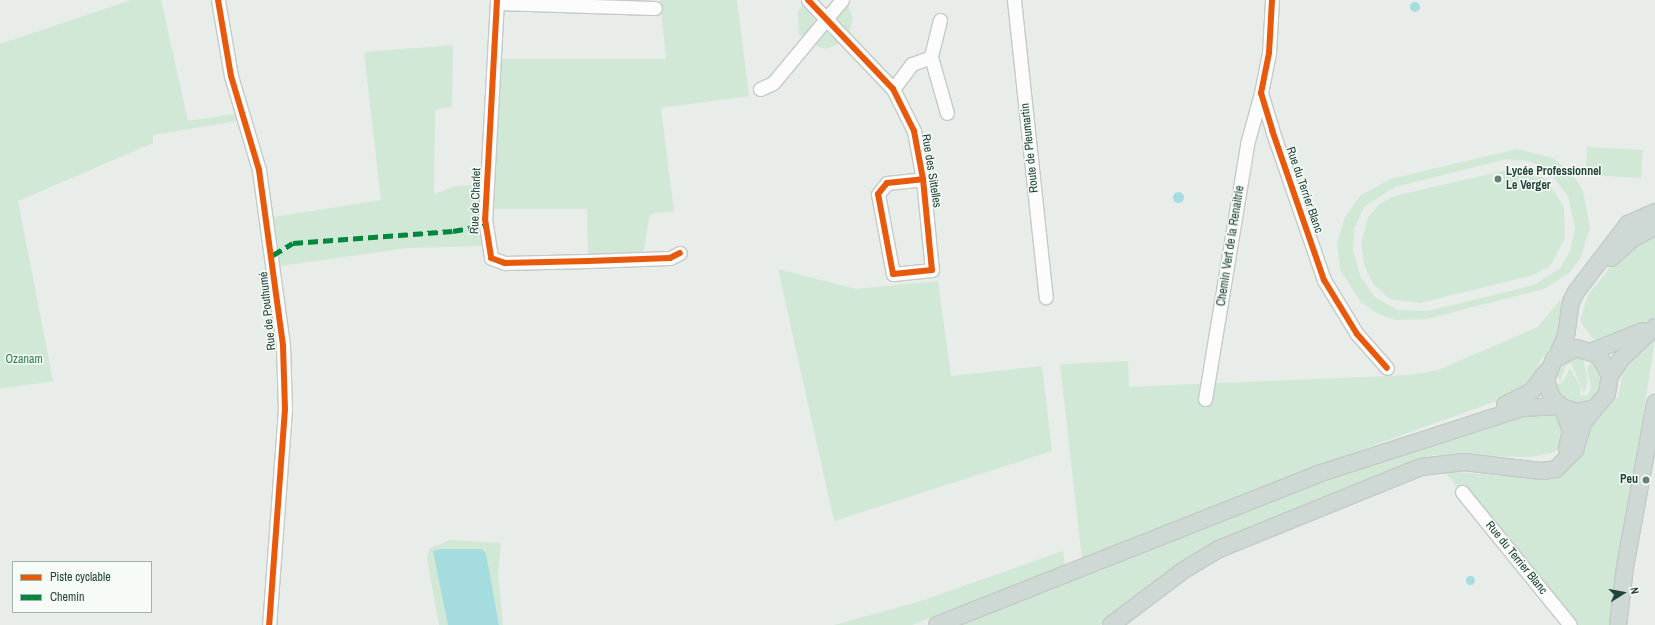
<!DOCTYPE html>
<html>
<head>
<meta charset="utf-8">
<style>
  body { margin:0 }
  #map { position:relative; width:1655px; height:625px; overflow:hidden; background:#e8edea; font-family:"Archivo Narrow",sans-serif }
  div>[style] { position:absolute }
  .green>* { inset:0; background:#d0e8d5 }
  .water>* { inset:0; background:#a5dcdf }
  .round { border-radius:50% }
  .roads { filter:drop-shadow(1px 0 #c4cac7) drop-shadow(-1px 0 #c4cac7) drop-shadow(0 1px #c4cac7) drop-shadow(0 -1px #c4cac7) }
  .minor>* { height:13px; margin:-6.5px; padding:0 6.5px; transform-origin:6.5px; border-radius:6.5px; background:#fcfcfc }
  .major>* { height:16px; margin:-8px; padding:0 8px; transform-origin:8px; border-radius:8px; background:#ced8d4 }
  .quiet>* { height:5px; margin-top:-2.5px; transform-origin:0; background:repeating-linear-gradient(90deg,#00873e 0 10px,transparent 0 15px) }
  .cycleway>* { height:6px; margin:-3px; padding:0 3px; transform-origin:3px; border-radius:3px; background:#e8590c }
  .dots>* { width:11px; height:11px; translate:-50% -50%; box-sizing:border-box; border:2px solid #f6fbf8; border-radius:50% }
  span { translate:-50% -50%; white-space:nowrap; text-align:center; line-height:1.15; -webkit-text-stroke:3px #f6fbf8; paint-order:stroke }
  .street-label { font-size:12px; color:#214438 }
  .poi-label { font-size:12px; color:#214438; font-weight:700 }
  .left { translate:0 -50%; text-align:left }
  .right { translate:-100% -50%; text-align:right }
  .park-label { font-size:12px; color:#278041 }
  .legend { position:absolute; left:12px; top:561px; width:140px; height:52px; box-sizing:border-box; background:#f6fbf8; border:1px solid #a1b2ab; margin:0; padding:5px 7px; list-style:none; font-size:12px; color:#214438 }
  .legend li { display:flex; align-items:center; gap:8px; height:20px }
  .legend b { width:20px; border:1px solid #a1b2ab }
  .north { position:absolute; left:1603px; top:573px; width:40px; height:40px; -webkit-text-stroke:3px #f6fbf8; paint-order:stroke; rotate:79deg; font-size:11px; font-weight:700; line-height:16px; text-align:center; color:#214438 }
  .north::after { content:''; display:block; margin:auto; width:14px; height:18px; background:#214438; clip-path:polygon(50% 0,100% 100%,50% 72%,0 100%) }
</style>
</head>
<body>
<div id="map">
  <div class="green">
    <div style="clip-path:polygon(131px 0,161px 0,188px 121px,235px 114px,237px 121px,153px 135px,153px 143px,18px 201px,53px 381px,0 389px,0 44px)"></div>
    <div style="clip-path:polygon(660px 0,737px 0,749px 96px,661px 108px,674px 211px,650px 214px,642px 259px,588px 261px,587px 209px,486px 209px,495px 59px,666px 59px)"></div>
    <div style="clip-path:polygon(846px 1px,853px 18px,848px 37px,836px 17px)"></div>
    <div style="clip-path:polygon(805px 3px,815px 20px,804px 38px,799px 34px,798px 11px)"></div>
    <div style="clip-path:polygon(826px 32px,830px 32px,844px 42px,825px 49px,812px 44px)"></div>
    <div style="clip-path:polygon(453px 45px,452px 107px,435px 110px,434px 194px,455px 186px,482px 184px,482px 246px,408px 248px,280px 266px,273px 217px,381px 200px,364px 52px)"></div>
    <div style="clip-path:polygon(1587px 147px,1643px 150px,1641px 178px,1586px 175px)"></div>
    <div style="clip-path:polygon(evenodd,1517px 149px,1553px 158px,1573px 175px,1583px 191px,1590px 228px,1581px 257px,1569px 273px,1544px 289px,1427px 319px,1397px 320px,1378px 314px,1361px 302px,1340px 270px,1337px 243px,1345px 217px,1361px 195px,1391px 179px,1517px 149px,1507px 159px,1529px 161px,1548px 171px,1568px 196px,1575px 228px,1570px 251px,1560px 268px,1534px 285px,1428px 311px,1398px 310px,1376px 298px,1361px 278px,1353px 251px,1354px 229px,1364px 207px,1395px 187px,1507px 159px)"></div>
    <div style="clip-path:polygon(1520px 167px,1546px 179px,1564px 207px,1565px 238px,1550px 266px,1533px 275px,1420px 303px,1390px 299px,1373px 284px,1364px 264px,1361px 244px,1368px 217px,1381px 203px,1394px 196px)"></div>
    <div style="clip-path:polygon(1655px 232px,1655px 317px,1603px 341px,1593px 339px,1580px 321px,1588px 295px,1617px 259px)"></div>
    <div style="clip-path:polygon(778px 269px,856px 289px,938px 281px,951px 376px,1042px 366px,1052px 451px,834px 521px)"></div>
    <div style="clip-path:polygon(1560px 300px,1562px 319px,1556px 342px,1542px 358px,1530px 383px,1513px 395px,1297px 473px,1082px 560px,1060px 364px,1128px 361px,1129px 387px,1409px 375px,1438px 370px,1538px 327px)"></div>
    <div style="clip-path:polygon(1655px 339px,1611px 625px,1574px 625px,1444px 471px,1528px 478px,1545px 478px,1565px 471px,1577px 459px,1591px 425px,1618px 397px,1624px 366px)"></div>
    <div style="clip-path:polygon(1582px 354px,1588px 381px,1584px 393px,1571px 363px,1566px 366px,1560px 381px,1554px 371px,1557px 365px)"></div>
    <div style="clip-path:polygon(1592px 359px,1603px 376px,1600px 391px,1587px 402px,1569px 403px,1553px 385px,1562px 383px,1570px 368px,1581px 388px,1580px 395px,1587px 396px,1591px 388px,1587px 368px)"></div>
    <div style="clip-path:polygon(1525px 413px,1553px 413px,1558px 419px,1563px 432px,1561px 447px,1555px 452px,1532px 457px,1433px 455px,1239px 532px,1152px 585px,1100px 625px,961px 625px,1299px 490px)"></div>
    <div style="clip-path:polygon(450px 540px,501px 543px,498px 574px,503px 625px,439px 625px,427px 559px,429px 549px)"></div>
    <div style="clip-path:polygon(1063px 551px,1065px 568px,912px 625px,834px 625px,921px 601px)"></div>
  </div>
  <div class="water">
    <div class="round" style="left:1410px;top:2px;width:10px;height:10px"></div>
    <div class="round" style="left:1172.5px;top:191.5px;width:11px;height:11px"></div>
    <div style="clip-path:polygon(441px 549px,482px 549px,486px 554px,499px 625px,448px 625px,433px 551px)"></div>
    <div class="round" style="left:1465.5px;top:575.5px;width:9px;height:9px"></div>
  </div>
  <div class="roads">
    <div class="minor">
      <div style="left:218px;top:0;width:77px;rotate:80.3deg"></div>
      <div style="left:231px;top:76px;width:98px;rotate:73.4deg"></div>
      <div style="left:259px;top:170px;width:178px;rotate:82.2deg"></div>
      <div style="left:283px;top:346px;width:63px;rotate:88.2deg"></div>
      <div style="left:285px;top:409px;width:217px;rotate:94.2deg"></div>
      <div style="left:497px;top:0;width:219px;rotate:93.1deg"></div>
      <div style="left:485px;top:219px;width:39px;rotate:81deg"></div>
      <div style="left:491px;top:258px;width:15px;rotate:20deg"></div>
      <div style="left:505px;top:263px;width:83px;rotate:-1.4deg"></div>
      <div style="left:588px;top:261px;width:82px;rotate:-2.1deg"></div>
      <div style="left:670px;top:258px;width:11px;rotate:-27deg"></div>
      <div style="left:808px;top:0;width:123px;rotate:46.3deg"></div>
      <div style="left:893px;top:89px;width:47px;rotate:63.4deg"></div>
      <div style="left:914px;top:131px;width:49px;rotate:79.4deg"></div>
      <div style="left:923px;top:179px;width:91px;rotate:84.4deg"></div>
      <div style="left:932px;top:270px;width:39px;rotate:174deg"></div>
      <div style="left:893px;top:274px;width:81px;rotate:-100.6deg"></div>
      <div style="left:878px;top:194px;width:14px;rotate:-51deg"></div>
      <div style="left:887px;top:183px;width:36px;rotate:-6deg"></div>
      <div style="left:1014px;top:0;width:299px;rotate:83.9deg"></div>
      <div style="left:1272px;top:0;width:53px;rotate:93.2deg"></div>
      <div style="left:1269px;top:53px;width:41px;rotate:101.3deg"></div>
      <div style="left:1261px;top:93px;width:39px;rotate:73deg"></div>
      <div style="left:1272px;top:130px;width:159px;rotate:70.9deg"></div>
      <div style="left:1324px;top:280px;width:63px;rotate:58.6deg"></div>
      <div style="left:1357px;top:334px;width:45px;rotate:48.6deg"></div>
      <div style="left:497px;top:3px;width:158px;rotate:1.8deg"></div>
      <div style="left:940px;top:20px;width:38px;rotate:104deg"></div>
      <div style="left:931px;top:57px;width:58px;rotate:74.1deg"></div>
      <div style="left:760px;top:89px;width:14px;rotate:-25deg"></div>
      <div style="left:773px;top:83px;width:108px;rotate:-50.3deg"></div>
      <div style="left:893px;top:89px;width:31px;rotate:-53deg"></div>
      <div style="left:912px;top:64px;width:20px;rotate:-20deg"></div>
      <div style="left:1205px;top:399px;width:258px;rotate:-80.6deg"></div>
      <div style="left:1247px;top:144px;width:53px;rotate:-74.6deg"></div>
      <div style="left:1462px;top:492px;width:171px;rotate:50.9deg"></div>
    </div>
    <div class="major">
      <div style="left:1611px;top:258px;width:28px;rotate:-42deg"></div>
      <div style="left:1632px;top:239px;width:26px;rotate:-28deg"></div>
      <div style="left:1593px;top:351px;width:54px;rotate:-21.8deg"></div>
      <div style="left:1557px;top:356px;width:22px;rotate:-66deg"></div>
      <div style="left:1566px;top:336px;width:34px;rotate:-82deg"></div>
      <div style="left:1571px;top:302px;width:11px;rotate:-63deg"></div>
      <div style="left:1576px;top:292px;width:86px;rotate:-52.6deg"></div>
      <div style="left:1628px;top:224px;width:30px;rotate:-24deg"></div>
      <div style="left:1610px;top:376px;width:24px;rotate:-118deg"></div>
      <div style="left:1599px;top:355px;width:24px;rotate:-163deg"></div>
      <div style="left:1576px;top:348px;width:25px;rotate:153deg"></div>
      <div style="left:1554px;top:359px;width:22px;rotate:111deg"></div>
      <div style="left:1546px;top:380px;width:19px;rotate:72deg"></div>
      <div style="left:1552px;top:398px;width:13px;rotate:42deg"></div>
      <div style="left:1562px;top:407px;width:15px;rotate:20deg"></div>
      <div style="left:1576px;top:412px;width:19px;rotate:-12deg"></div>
      <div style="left:1595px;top:408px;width:18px;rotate:-49deg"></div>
      <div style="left:1607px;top:394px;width:18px;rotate:-81deg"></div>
      <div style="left:1610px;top:376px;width:20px;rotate:-57deg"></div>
      <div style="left:1621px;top:359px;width:47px;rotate:-43.3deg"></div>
      <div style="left:1505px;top:405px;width:30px;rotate:-27deg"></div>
      <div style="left:1532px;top:391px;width:26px;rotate:-53deg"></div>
      <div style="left:1562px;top:407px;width:26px;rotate:69deg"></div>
      <div style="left:1571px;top:431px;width:18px;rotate:103deg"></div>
      <div style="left:937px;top:625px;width:413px;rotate:-21.6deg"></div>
      <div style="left:1321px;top:473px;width:211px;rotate:-17.9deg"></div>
      <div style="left:1522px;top:408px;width:37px;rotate:-3deg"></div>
      <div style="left:1111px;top:625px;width:91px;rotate:-37deg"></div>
      <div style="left:1184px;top:570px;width:41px;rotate:-31deg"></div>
      <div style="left:1219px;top:549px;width:218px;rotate:-22.1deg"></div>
      <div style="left:1421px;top:467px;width:43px;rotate:-6.6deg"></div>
      <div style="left:1464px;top:462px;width:79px;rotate:6.6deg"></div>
      <div style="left:1542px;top:471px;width:14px;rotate:-8deg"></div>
      <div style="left:1556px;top:469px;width:27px;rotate:-45deg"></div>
      <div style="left:1575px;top:450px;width:28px;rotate:-73deg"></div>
      <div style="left:1583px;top:423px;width:19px;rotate:-51deg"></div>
      <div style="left:1618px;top:625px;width:58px;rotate:-83.1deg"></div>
      <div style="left:1625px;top:567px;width:167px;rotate:-79.6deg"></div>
    </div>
  </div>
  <div class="quiet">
    <div style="left:273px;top:255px;width:23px;rotate:-31deg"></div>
    <div style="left:293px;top:243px;width:160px;rotate:-4.3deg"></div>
    <div style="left:453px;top:231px;width:34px;rotate:-10deg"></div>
  </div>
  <div class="cycleway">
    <div style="left:218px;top:0;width:77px;rotate:80.3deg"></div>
    <div style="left:231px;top:76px;width:98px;rotate:73.4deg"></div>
    <div style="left:259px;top:170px;width:178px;rotate:82.2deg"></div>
    <div style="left:283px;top:346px;width:63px;rotate:88.2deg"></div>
    <div style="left:285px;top:409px;width:217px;rotate:94.2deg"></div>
    <div style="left:497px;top:0;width:219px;rotate:93.1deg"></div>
    <div style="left:485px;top:219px;width:39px;rotate:81deg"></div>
    <div style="left:491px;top:258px;width:15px;rotate:20deg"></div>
    <div style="left:505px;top:263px;width:83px;rotate:-1.4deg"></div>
    <div style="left:588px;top:261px;width:82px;rotate:-2.1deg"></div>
    <div style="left:670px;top:258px;width:11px;rotate:-27deg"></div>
    <div style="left:808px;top:0;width:123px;rotate:46.3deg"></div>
    <div style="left:893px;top:89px;width:47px;rotate:63.4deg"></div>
    <div style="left:914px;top:131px;width:49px;rotate:79.4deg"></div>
    <div style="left:923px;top:179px;width:91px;rotate:84.4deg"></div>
    <div style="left:932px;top:270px;width:39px;rotate:174deg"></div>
    <div style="left:893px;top:274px;width:81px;rotate:-100.6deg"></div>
    <div style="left:878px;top:194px;width:14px;rotate:-51deg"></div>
    <div style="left:887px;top:183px;width:36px;rotate:-6deg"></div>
    <div style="left:1272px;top:0;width:53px;rotate:93.2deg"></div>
    <div style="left:1269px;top:53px;width:41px;rotate:101.3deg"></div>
    <div style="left:1261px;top:93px;width:39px;rotate:73deg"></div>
    <div style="left:1272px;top:130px;width:159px;rotate:70.9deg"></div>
    <div style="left:1324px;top:280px;width:63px;rotate:58.6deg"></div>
    <div style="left:1357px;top:334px;width:45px;rotate:48.6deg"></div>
  </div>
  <div class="dots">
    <div style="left:1498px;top:179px;background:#677f76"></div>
    <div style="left:1646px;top:480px;background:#677f76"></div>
  </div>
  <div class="street-label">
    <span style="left:1030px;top:148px;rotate:-96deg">Route de Pleumartin</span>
    <span style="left:931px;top:171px;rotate:81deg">Rue des Sittelles</span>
    <span style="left:1304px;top:190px;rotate:71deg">Rue du Terrier Blanc</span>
    <span style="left:476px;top:201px;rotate:-88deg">Rue de Charlet</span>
    <span style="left:1231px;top:246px;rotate:-81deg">Chemin Vert de la Renaitrie</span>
    <span style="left:268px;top:311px;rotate:-96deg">Rue de Pouthumé</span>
    <span style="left:1516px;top:558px;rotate:51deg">Rue du Terrier Blanc</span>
  </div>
  <div class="poi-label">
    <span class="left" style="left:1506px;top:179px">Lycée Professionnel<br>Le Verger</span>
    <span class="right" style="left:1638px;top:480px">Peu</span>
  </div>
  <div class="park-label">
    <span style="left:24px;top:360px">Ozanam</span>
  </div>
  <ul class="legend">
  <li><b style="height:5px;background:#e8590c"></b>Piste cyclable</li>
  <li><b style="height:5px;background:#00873e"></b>Chemin</li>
  </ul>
  <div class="north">N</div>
</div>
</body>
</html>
